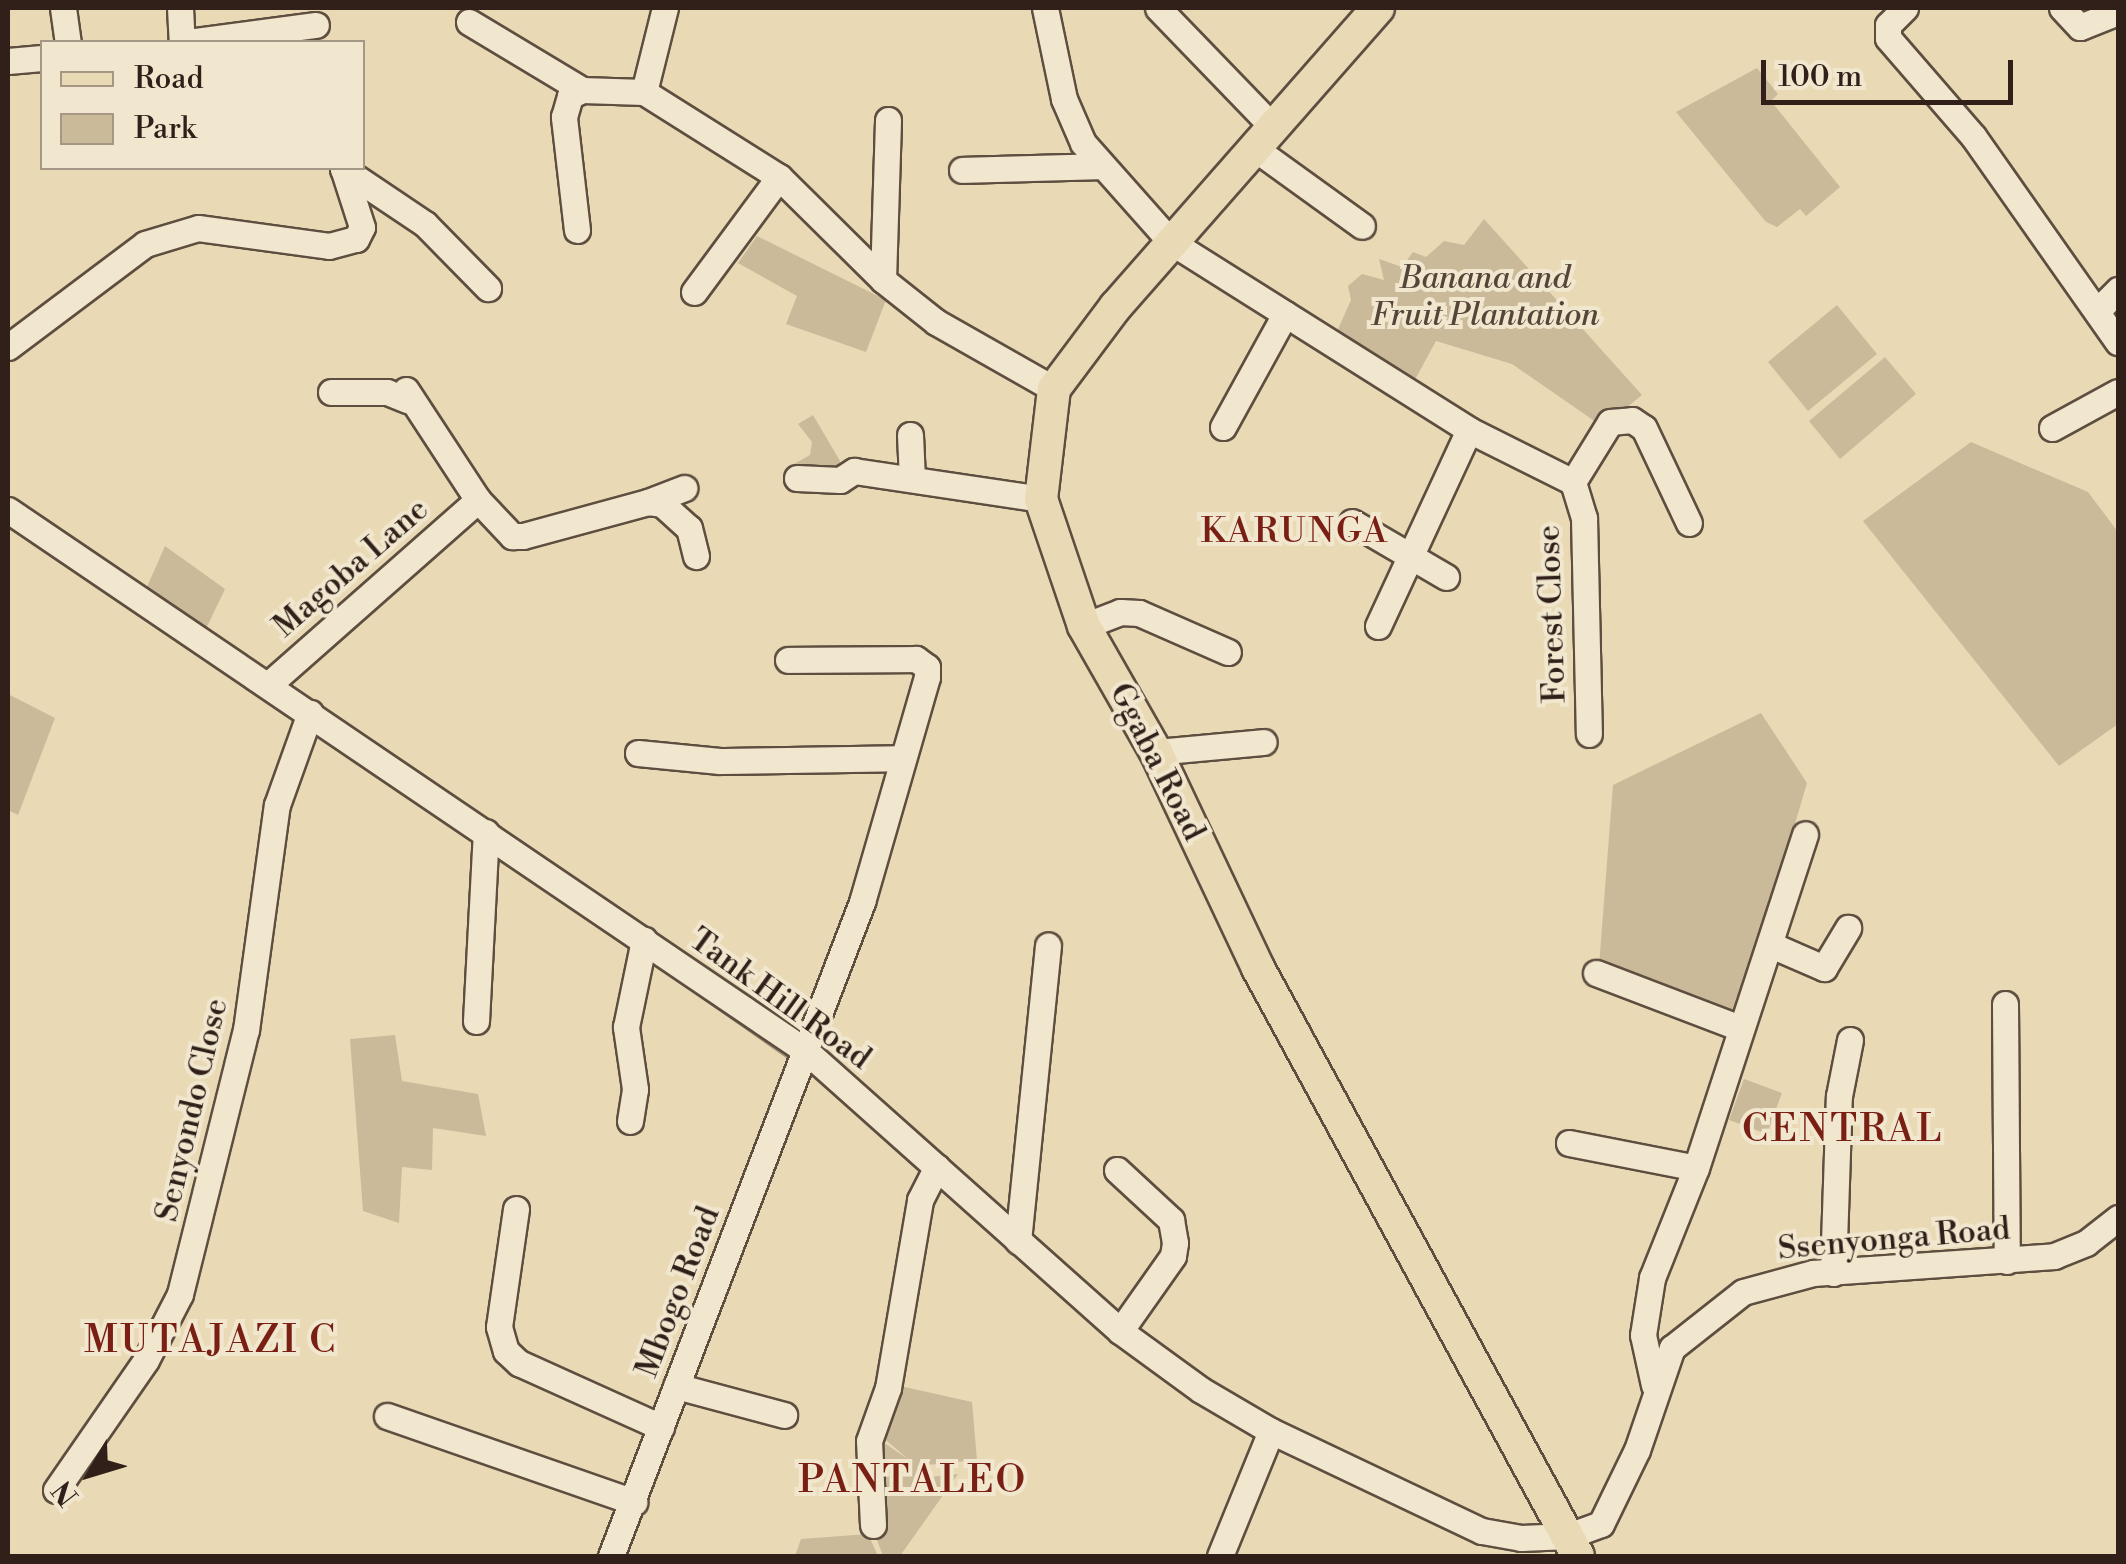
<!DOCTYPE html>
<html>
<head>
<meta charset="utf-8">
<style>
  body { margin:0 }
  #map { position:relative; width:2126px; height:1564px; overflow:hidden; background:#e9dab5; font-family:"Libre Bodoni",serif }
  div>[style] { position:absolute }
  .green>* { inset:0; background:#caba9a }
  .stream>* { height:5px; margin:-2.5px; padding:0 2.5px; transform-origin:2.5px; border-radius:2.5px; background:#aa9b80 }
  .roads { filter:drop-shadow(2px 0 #5e4e40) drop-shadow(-2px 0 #5e4e40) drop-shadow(0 2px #5e4e40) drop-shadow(0 -2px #5e4e40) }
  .minor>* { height:25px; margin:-12.5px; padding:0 12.5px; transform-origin:12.5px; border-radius:12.5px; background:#f1e7cf }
  .major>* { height:32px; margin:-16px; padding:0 16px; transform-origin:16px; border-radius:16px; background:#e9dab5 }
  span { translate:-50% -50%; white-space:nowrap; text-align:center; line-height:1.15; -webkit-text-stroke:8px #f1e7cf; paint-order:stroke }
  .park-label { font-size:32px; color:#564639; font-style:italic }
  .street-label { font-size:32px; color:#302019 }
  .neighbourhood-label { font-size:35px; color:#7a1f14; letter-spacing:2.5px }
  .quarter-label { font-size:38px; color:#7a1f14; letter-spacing:2.5px }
  .frame { position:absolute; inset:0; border:10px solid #302019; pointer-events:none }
  .legend { position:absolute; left:40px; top:40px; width:325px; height:130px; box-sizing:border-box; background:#f1e7cf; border:2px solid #a49786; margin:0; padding:12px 18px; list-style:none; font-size:30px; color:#302019 }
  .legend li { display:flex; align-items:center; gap:20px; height:50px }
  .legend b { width:50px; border:2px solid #a49786 }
  .north { position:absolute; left:40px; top:1424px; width:100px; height:100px; -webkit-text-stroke:8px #f1e7cf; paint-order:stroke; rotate:232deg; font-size:28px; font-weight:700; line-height:40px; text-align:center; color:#302019 }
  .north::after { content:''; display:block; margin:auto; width:35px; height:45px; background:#302019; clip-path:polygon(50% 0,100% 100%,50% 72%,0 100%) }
  .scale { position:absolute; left:1761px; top:60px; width:252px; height:45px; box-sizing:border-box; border:5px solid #302019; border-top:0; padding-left:12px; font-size:30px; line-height:35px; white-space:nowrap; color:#302019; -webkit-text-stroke:8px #f1e7cf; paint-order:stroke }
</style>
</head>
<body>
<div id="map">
  <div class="green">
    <div style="clip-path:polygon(1757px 68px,1778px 94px,1771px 101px,1840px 187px,1806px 216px,1800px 209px,1777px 227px,1766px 222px,1676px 112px)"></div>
    <div style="clip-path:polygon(1484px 219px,1642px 395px,1603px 427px,1512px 364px,1436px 341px,1411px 387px,1335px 336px,1351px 300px,1348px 286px,1362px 274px,1384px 280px,1379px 259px,1402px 267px,1413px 252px,1426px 257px,1444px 241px,1464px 245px)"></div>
    <div style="clip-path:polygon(757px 236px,886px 300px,866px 352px,786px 324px,797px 296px,738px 263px)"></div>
    <div style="clip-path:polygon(1837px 305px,1877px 354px,1808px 411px,1768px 362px)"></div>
    <div style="clip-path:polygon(1885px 357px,1916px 394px,1840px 459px,1809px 421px)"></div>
    <div style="clip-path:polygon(813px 415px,840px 461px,840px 475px,795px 473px,794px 464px,810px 455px,812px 442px,798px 424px)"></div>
    <div style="clip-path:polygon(1971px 442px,2088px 492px,2118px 532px,2118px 724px,2059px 766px,1863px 521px)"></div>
    <div style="clip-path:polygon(165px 546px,225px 589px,205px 631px,147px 587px)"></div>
    <div style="clip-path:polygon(8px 694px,55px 718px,18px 815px,8px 810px)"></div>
    <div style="clip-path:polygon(1761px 713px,1807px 783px,1738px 1016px,1599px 966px,1613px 785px)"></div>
    <div style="clip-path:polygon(395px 1035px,402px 1081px,478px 1094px,486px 1136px,433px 1128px,432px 1170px,402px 1167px,399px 1223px,363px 1211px,350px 1039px)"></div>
    <div style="clip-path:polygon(1744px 1079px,1782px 1093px,1767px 1134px,1729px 1120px)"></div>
    <div style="clip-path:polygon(891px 1384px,972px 1402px,977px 1460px,917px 1466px,930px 1477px,958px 1474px,900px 1556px,883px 1556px,874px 1532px,877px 1438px,908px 1459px,880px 1435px)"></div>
    <div style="clip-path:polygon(868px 1534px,878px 1556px,795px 1556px,801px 1539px)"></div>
  </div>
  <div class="stream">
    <div style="left:698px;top:993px;width:111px;rotate:35.1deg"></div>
  </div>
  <div class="roads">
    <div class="minor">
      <div style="left:63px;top:8px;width:34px;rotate:82deg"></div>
      <div style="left:180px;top:8px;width:34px;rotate:87deg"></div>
      <div style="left:1045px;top:8px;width:93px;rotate:78.2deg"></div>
      <div style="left:1064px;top:99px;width:48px;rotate:66.6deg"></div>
      <div style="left:1083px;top:143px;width:132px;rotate:48.4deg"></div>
      <div style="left:1171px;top:242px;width:352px;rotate:32.2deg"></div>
      <div style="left:1469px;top:430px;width:116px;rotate:26.6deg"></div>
      <div style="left:1573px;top:482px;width:38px;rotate:73deg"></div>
      <div style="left:1584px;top:518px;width:216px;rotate:88.7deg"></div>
      <div style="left:1158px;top:8px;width:164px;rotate:46deg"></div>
      <div style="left:1905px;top:8px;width:24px;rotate:135deg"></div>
      <div style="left:1888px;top:25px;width:13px;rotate:90deg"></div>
      <div style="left:1888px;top:38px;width:130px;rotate:49.1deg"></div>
      <div style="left:1973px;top:136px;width:252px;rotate:54.9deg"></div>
      <div style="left:2062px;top:8px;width:26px;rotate:47deg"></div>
      <div style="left:2080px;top:27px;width:41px;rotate:-21.5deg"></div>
      <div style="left:469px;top:22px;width:132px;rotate:31deg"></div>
      <div style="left:582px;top:90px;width:62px;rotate:1.8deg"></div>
      <div style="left:644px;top:92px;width:160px;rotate:32.2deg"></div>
      <div style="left:779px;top:177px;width:146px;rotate:44.7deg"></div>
      <div style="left:883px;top:280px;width:68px;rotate:38.4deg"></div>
      <div style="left:936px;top:322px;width:136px;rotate:29.6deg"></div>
      <div style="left:188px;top:42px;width:129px;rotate:-7.6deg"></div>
      <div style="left:8px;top:61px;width:34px;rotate:-5deg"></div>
      <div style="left:644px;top:92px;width:87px;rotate:-76deg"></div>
      <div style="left:1254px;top:148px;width:133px;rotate:35.8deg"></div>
      <div style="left:343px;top:169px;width:99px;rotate:33.9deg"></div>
      <div style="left:425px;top:224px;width:90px;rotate:45.5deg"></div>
      <div style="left:962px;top:170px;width:140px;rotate:-1.6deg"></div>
      <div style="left:577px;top:230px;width:114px;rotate:-96.6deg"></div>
      <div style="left:564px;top:117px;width:22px;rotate:-74deg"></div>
      <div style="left:570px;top:96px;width:13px;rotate:-27deg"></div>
      <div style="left:883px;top:280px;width:160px;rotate:-88.2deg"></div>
      <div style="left:694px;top:292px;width:143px;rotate:-53.5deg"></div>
      <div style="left:2097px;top:311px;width:30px;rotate:-45deg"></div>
      <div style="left:8px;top:347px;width:171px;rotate:-36.9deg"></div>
      <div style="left:145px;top:244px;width:55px;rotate:-16.8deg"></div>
      <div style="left:198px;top:228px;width:132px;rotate:7.8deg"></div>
      <div style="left:329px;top:246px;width:28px;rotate:-15deg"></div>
      <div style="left:356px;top:239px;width:13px;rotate:-63deg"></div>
      <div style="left:362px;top:227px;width:62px;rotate:-107.9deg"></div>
      <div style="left:406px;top:390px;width:131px;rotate:56.8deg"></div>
      <div style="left:331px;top:392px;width:56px"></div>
      <div style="left:387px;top:392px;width:22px;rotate:22deg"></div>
      <div style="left:1223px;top:427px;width:129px;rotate:-61.2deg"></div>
      <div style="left:2052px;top:428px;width:75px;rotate:-28.6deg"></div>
      <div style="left:910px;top:435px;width:44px;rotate:87.4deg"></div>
      <div style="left:797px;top:478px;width:43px;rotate:2.7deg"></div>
      <div style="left:840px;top:480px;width:17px;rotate:-33deg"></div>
      <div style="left:854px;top:471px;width:189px;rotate:8.5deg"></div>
      <div style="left:1573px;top:482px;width:70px;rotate:-58.3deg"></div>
      <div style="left:1610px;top:422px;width:22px;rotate:-5deg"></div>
      <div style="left:1632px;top:420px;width:14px;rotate:34deg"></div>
      <div style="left:1644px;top:428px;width:105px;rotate:64.7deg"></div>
      <div style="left:648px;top:502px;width:39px;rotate:-21deg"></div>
      <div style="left:8px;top:510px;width:964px;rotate:34.14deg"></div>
      <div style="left:806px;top:1051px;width:421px;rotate:41.7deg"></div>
      <div style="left:1120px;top:1331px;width:100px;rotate:36.1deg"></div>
      <div style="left:1201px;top:1390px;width:81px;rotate:30.4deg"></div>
      <div style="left:1271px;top:1431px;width:233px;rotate:25.4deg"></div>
      <div style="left:1482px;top:1531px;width:40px;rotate:10deg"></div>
      <div style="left:1521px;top:1538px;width:47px;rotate:-2.4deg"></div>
      <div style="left:1568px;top:1536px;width:35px;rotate:-20deg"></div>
      <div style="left:1601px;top:1524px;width:82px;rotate:-64.1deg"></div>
      <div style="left:1637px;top:1450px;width:108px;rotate:-71.1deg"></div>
      <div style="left:1672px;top:1348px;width:90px;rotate:-38.3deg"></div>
      <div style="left:1743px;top:1292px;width:73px;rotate:-15.2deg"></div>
      <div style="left:1813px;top:1273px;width:242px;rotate:-4deg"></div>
      <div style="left:2054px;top:1256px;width:35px;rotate:-22deg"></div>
      <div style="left:2086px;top:1243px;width:41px;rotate:-38deg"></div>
      <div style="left:1352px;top:522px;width:109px;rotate:30.3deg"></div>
      <div style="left:1084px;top:626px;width:39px;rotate:-21deg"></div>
      <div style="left:1120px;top:612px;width:19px;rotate:3deg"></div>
      <div style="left:1139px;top:613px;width:97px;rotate:23.7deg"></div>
      <div style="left:1378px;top:626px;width:216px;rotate:-65.1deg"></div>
      <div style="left:268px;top:685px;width:280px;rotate:-41.4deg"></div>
      <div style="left:478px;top:500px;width:50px;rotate:46.6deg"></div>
      <div style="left:512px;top:536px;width:11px"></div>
      <div style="left:523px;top:536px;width:130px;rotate:-15.2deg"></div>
      <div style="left:648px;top:502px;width:14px;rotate:8deg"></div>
      <div style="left:662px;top:504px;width:36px;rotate:42deg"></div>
      <div style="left:689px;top:528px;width:29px;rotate:76deg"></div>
      <div style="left:1156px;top:752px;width:108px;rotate:-5.3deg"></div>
      <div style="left:638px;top:753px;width:82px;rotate:5.6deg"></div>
      <div style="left:720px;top:761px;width:182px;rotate:-0.9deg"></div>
      <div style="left:1771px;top:945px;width:58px;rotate:23.5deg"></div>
      <div style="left:1824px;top:968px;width:47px;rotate:-59deg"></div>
      <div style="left:1596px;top:973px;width:154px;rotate:20.9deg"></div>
      <div style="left:2005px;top:1004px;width:257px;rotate:89.6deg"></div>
      <div style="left:476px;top:1021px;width:189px;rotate:-87deg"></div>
      <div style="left:630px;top:1121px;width:32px;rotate:-81deg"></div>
      <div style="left:635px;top:1089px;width:63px;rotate:-98.3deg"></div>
      <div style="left:626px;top:1027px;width:89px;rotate:-78.3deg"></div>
      <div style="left:1569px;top:1143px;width:129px;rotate:11.1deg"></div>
      <div style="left:1117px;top:1170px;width:74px;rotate:42.8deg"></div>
      <div style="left:1171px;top:1220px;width:23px;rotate:80deg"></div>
      <div style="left:1175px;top:1243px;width:13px;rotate:99deg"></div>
      <div style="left:1173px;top:1256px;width:92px;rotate:125.2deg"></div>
      <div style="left:516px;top:1209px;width:119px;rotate:98.2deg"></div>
      <div style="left:499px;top:1327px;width:25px;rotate:74deg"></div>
      <div style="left:506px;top:1351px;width:18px;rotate:43deg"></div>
      <div style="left:519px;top:1363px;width:156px;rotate:24.3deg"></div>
      <div style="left:1018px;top:1241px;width:297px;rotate:-84.2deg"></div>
      <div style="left:1833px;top:1273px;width:177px;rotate:-88.1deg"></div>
      <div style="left:1839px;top:1096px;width:57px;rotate:-78.9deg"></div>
      <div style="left:1654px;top:1385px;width:51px;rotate:-102.4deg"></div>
      <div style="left:1643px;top:1335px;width:58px;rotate:-81deg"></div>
      <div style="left:1652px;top:1278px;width:118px;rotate:-68.2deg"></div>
      <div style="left:1696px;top:1168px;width:351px;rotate:-71.9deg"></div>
      <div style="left:676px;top:1386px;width:112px;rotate:15deg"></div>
      <div style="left:387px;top:1416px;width:262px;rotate:19.2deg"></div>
      <div style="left:56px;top:1490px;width:158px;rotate:-55.3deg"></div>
      <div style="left:146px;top:1360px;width:74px;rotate:-62.7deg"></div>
      <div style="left:180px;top:1294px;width:272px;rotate:-76deg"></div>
      <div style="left:246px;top:1030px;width:227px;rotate:-82.2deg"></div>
      <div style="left:277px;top:805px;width:98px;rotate:-70.3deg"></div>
      <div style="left:873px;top:1525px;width:84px;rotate:-92.7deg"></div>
      <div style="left:869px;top:1441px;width:56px;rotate:-70.3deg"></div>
      <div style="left:888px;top:1388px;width:191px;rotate:-80.3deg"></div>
      <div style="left:920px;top:1200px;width:37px;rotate:-63deg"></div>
      <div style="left:611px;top:1556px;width:701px;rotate:-69deg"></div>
      <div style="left:862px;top:902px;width:234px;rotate:-73.9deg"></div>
      <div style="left:927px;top:677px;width:10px;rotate:-90deg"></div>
      <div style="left:927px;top:667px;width:14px;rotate:-144deg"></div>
      <div style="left:916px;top:659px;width:128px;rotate:179.6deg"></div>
      <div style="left:1220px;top:1556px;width:135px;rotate:-67.8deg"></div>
    </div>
    <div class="major">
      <div style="left:1378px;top:8px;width:397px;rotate:131.3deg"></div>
      <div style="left:1116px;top:306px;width:104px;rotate:126.8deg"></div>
      <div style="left:1054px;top:389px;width:111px;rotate:96.7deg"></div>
      <div style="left:1041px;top:499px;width:134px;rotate:71.3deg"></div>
      <div style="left:1084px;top:626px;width:145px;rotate:60.3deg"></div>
      <div style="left:1156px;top:752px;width:239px;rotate:64.7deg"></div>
      <div style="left:1258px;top:968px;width:669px;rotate:61.44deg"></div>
    </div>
  </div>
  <div class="park-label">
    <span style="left:1485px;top:297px">Banana and<br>Fruit Plantation</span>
  </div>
  <div class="street-label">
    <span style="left:351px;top:568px;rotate:-41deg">Magoba Lane</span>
    <span style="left:1552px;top:614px;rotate:-92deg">Forest Close</span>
    <span style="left:1157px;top:762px;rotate:63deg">Ggaba Road</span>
    <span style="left:780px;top:999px;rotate:36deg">Tank Hill Road</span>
    <span style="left:192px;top:1110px;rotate:-77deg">Senyondo Close</span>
    <span style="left:1894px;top:1239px;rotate:-5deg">Ssenyonga Road</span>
    <span style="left:678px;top:1292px;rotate:-69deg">Mbogo Road</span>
  </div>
  <div class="neighbourhood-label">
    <span style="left:1295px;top:532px">KARUNGA</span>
  </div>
  <div class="quarter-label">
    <span style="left:1843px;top:1130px">CENTRAL</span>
    <span style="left:211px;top:1341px">MUTAJAZI C</span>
    <span style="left:913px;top:1481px">PANTALEO</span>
  </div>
  <div class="frame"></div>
  <ul class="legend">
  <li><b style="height:12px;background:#e9dab5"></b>Road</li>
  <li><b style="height:28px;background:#caba9a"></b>Park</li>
  </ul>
  <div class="north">N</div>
  <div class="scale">100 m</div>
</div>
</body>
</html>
